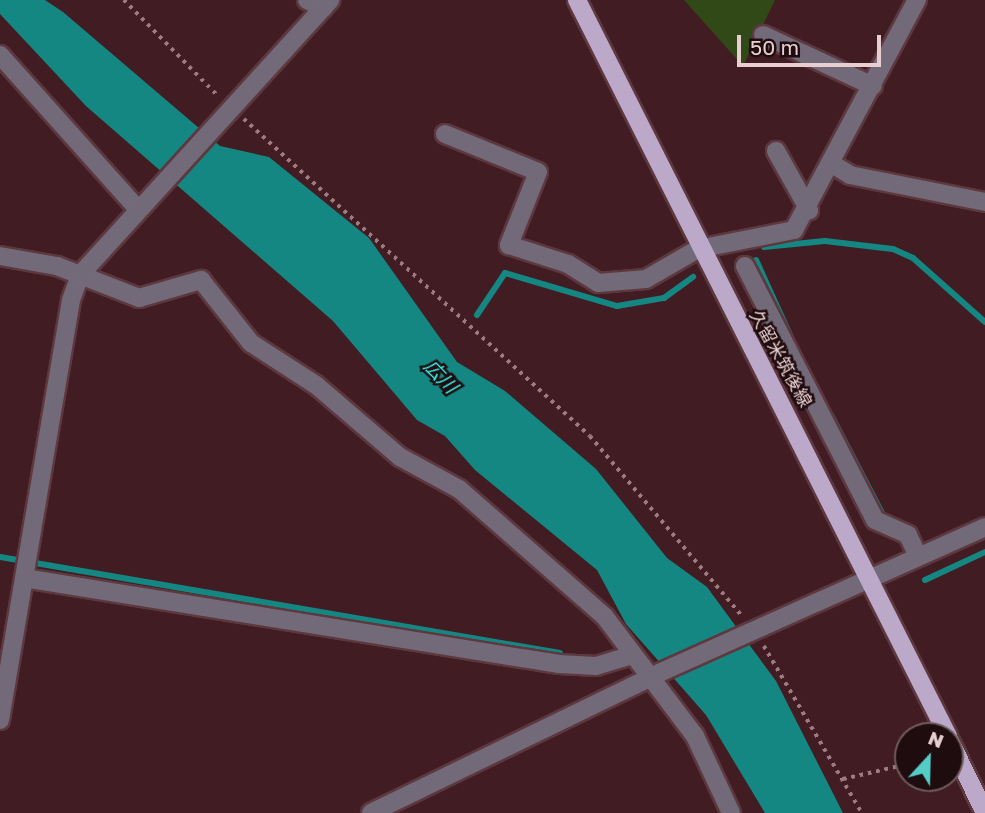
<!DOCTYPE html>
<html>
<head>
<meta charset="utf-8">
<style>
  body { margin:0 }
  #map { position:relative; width:985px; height:813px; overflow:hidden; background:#421c23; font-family:"Golos Text","Noto Sans JP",sans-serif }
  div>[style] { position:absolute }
  .green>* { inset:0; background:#314817 }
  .water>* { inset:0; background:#148783 }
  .stream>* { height:6px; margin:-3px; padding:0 3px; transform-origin:3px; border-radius:3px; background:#148783 }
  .path>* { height:3.5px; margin-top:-1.75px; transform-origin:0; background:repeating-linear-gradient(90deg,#9c7c81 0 3.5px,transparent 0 8.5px) }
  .roads { filter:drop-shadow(2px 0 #5d383f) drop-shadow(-2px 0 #5d383f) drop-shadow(0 2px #5d383f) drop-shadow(0 -2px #5d383f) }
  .minor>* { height:18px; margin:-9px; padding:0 9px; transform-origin:9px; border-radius:9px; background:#736a79 }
  .major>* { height:18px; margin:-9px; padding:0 9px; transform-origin:9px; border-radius:9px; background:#bca9ca }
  span { translate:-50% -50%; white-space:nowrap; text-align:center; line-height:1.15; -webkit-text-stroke:5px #1e0c0f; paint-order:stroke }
  .street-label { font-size:18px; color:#e9ced1 }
  .water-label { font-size:19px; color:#35fcf4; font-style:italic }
  .north { position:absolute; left:894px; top:722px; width:70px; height:70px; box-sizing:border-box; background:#1e0c0f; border:2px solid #6f5a5d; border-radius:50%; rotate:22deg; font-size:19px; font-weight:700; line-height:28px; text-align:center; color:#e9ced1 }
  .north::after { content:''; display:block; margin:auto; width:24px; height:32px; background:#54cdc7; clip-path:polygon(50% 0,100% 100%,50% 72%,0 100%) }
  .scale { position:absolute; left:737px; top:35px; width:144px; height:32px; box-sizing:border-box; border:4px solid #e9ced1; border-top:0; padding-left:9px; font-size:21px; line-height:24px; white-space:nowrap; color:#e9ced1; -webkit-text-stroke:5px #1e0c0f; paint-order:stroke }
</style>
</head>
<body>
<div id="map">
  <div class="green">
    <div style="clip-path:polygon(684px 0,775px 0,743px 66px)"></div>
  </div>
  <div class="water">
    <div style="clip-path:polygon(0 0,45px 0,63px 12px,220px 146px,269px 157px,369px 238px,457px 362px,505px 391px,596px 469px,667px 558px,707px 587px,776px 681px,843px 813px,765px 813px,706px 715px,626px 624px,597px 570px,475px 470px,445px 436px,417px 420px,333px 321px,86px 106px,0 14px)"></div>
  </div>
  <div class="stream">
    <div style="left:764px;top:247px;width:61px;rotate:-5.6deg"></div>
    <div style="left:825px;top:241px;width:68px;rotate:6.7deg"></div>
    <div style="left:893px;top:249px;width:22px;rotate:24deg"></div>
    <div style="left:913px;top:258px;width:96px;rotate:41.6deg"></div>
    <div style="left:756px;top:260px;width:85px;rotate:65.6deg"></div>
    <div style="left:477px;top:315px;width:50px;rotate:-56.3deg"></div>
    <div style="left:505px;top:273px;width:117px;rotate:16.4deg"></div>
    <div style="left:617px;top:306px;width:48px;rotate:-9.7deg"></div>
    <div style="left:664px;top:298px;width:36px;rotate:-36deg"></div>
    <div style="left:831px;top:415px;width:110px;rotate:62.5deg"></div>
    <div style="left:0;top:557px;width:568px;rotate:9.73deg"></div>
    <div style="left:925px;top:580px;width:66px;rotate:-25deg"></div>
  </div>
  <div class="path">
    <div style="left:124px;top:0;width:134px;rotate:45.6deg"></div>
    <div style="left:244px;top:119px;width:469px;rotate:42.5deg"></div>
    <div style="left:590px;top:436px;width:237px;rotate:49.8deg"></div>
    <div style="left:764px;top:646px;width:194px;rotate:59.6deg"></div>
    <div style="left:843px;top:779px;width:67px;rotate:-13deg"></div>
  </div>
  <div class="roads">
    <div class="minor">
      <div style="left:307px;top:0;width:18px;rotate:27deg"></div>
      <div style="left:763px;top:35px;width:121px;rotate:24.9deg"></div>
      <div style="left:0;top:55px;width:205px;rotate:48.2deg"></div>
      <div style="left:445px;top:134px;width:100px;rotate:22.2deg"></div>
      <div style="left:538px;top:172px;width:79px;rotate:111.7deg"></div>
      <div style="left:509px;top:245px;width:62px;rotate:17.9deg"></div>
      <div style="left:568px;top:264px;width:36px;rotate:32deg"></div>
      <div style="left:598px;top:283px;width:48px;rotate:-4.8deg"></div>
      <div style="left:646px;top:279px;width:60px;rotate:-30deg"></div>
      <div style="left:698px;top:249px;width:98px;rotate:-11.2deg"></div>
      <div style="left:794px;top:230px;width:261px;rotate:-61.9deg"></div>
      <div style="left:776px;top:151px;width:68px;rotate:60.8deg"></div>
      <div style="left:832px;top:164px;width:21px;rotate:31deg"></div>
      <div style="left:850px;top:175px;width:138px;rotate:11.3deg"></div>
      <div style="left:0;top:256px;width:58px;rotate:10deg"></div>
      <div style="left:57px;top:266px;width:88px;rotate:21.3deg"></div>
      <div style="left:139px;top:298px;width:65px;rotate:-16.2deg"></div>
      <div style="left:201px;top:280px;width:80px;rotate:51.6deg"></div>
      <div style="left:251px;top:343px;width:77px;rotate:32.9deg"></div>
      <div style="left:316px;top:385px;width:111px;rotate:40.6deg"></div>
      <div style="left:400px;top:457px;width:67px;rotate:28.5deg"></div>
      <div style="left:459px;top:489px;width:194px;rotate:41.2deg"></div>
      <div style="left:605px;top:617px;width:149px;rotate:52.9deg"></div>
      <div style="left:695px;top:736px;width:85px;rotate:64.9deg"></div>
      <div style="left:745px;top:266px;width:285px;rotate:62.9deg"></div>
      <div style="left:875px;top:520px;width:36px;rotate:24deg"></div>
      <div style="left:908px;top:535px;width:23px;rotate:65deg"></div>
      <div style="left:24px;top:578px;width:542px;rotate:9.13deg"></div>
      <div style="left:559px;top:664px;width:37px;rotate:3deg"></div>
      <div style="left:596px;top:666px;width:39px;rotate:-17deg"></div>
      <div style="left:0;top:720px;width:426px;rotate:-80.4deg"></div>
      <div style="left:71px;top:300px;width:27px;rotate:-70deg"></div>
      <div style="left:80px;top:275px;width:372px;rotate:-47.7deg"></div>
      <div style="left:371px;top:813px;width:320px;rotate:-25.9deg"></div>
      <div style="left:659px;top:673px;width:357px;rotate:-24.1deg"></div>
    </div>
    <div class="major">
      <div style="left:577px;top:0;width:824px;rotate:63.25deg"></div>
      <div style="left:950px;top:741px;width:80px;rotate:64.1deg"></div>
    </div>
  </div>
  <div class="street-label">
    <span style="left:781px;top:358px;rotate:61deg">久留米筑後線</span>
  </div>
  <div class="water-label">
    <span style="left:441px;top:376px;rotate:46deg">広川</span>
  </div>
  <div class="north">N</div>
  <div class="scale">50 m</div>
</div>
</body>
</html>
